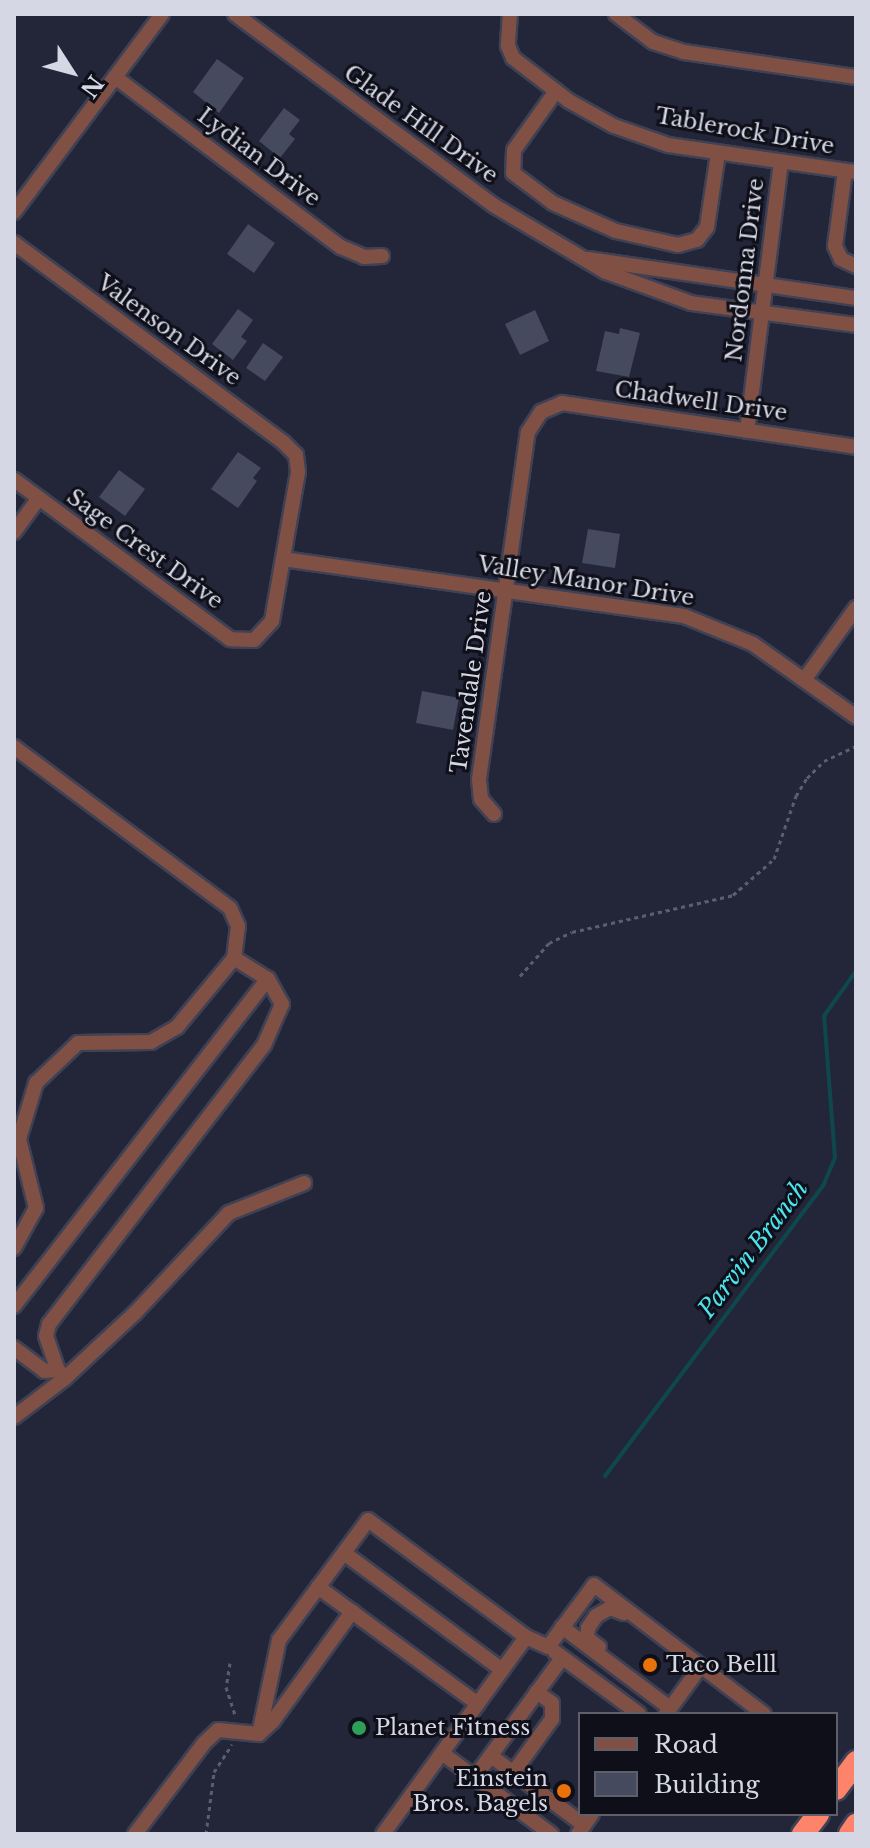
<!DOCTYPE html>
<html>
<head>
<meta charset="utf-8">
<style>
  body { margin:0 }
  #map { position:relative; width:870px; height:1848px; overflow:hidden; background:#232539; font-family:"Libre Baskerville",serif }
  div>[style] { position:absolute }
  .stream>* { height:4px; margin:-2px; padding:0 2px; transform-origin:2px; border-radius:2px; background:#0f484c }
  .building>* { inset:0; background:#464a5f }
  .path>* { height:3px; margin-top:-1.5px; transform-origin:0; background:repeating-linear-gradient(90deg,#5c5e70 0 4px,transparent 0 8px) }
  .roads { filter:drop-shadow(2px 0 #3f4154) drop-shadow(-2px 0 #3f4154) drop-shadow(0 2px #3f4154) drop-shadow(0 -2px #3f4154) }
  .minor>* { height:14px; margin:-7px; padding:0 7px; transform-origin:7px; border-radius:7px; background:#815045 }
  .highway>* { height:22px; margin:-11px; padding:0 11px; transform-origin:11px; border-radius:11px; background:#fd836b }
  .dots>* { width:22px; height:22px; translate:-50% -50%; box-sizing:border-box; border:4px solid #0e0f18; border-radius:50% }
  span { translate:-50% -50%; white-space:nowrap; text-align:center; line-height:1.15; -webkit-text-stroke:6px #0e0f18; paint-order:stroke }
  .street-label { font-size:22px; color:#d5d7e4 }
  .poi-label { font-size:22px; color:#d5d7e4 }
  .left { translate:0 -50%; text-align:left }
  .right { translate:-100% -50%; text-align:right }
  .water-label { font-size:24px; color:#4ce3ec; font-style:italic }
  .frame { position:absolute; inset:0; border:16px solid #d5d7e4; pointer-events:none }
  .legend { position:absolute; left:578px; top:1712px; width:260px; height:104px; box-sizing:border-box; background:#0e0f18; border:2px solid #5e5f6a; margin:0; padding:10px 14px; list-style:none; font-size:24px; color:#d5d7e4 }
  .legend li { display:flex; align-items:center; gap:16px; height:40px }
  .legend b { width:40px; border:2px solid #5e5f6a }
  .north { position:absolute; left:32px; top:32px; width:80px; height:80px; -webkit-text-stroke:6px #0e0f18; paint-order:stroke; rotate:126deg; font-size:22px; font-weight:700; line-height:32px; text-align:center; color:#d5d7e4 }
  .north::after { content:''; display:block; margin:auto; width:28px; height:36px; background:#d5d7e4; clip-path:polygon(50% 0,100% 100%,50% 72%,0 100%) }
</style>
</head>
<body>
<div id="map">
  <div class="stream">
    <div style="left:605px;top:1476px;width:363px;rotate:-53.1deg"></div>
    <div style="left:823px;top:1186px;width:30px;rotate:-67deg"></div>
    <div style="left:835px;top:1158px;width:142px;rotate:-94.4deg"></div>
    <div style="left:824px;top:1016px;width:55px;rotate:-54.6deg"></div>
  </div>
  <div class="building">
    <div style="clip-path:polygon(217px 59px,244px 78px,219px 113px,193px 92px)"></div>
    <div style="clip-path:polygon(284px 108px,300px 120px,289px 134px,295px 139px,280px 158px,259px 141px)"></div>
    <div style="clip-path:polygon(248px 224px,275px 243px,254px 273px,227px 254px)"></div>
    <div style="clip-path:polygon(238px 309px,253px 320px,241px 337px,247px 341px,233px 360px,212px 344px)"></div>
    <div style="clip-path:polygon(535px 310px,549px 341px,520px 355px,505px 324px)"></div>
    <div style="clip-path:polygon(620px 328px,640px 333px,629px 377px,596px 371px,605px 331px,619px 334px)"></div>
    <div style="clip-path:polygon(263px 343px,283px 357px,265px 381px,246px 368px)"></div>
    <div style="clip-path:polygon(238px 452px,261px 468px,253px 478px,257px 481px,238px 508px,211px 489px)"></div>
    <div style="clip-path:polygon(119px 470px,145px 489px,125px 516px,99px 497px)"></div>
    <div style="clip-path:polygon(588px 529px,620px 534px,615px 568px,582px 563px)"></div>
    <div style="clip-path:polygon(422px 691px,459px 698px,453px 730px,416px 723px)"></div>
  </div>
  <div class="path">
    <div style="left:520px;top:976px;width:44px;rotate:-48.7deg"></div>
    <div style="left:549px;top:943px;width:25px;rotate:-26deg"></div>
    <div style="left:572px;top:932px;width:165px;rotate:-12.9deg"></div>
    <div style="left:733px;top:895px;width:55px;rotate:-41.3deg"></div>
    <div style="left:774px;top:859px;width:67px;rotate:-70.8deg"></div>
    <div style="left:796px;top:796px;width:21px;rotate:-59deg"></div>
    <div style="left:807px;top:778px;width:24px;rotate:-45deg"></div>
    <div style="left:824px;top:761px;width:35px;rotate:-25deg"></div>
    <div style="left:230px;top:1663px;width:24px;rotate:99deg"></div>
    <div style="left:226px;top:1687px;width:32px;rotate:72deg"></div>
    <div style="left:206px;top:1834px;width:63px;rotate:-82.6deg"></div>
    <div style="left:214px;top:1772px;width:33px;rotate:-57deg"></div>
  </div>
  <div class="roads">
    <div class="minor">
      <div style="left:235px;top:14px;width:321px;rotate:36.5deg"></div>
      <div style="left:493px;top:205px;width:131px;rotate:30.7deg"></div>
      <div style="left:606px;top:272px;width:90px;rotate:20deg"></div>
      <div style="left:691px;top:303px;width:166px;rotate:7.6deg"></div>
      <div style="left:510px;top:14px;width:32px;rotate:94deg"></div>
      <div style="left:508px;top:46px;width:13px;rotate:67deg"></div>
      <div style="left:513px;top:58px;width:71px;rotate:37.5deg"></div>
      <div style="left:569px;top:101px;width:51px;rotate:29.1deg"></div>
      <div style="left:614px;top:126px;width:57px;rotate:19.4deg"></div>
      <div style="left:668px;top:145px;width:190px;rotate:8.2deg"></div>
      <div style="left:616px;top:14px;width:46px;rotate:37.1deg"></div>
      <div style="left:653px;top:42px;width:33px;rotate:18deg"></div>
      <div style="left:684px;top:52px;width:174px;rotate:8.3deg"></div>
      <div style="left:115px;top:77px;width:283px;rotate:37deg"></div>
      <div style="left:341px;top:247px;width:25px;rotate:23deg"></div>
      <div style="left:364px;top:257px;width:18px;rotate:-3deg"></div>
      <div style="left:556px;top:91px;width:72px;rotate:125.4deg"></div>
      <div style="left:514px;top:150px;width:23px;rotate:92deg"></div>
      <div style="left:513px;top:173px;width:50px;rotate:36.9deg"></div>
      <div style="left:553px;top:203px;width:69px;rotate:24deg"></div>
      <div style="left:616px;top:231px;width:64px;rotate:12.7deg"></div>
      <div style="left:678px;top:245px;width:20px;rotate:-15deg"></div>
      <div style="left:697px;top:240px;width:16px;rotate:-52deg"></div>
      <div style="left:707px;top:227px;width:75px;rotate:-81.5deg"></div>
      <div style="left:845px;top:171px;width:76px;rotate:97.6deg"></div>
      <div style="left:835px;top:246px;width:14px;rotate:65deg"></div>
      <div style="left:841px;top:259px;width:17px;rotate:25deg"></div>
      <div style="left:14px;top:212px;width:247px;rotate:-53.2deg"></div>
      <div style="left:14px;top:243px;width:336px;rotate:36.5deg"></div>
      <div style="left:284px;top:443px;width:17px;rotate:45deg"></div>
      <div style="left:296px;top:455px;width:17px;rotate:83deg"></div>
      <div style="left:298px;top:472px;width:151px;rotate:99.9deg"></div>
      <div style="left:272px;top:621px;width:26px;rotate:133deg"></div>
      <div style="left:254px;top:640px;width:24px;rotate:-178deg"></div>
      <div style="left:230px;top:639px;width:268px;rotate:-143.6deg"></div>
      <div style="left:588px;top:259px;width:271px;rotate:8.3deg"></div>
      <div style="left:747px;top:431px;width:270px;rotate:-82.8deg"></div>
      <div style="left:14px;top:532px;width:42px;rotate:-53.7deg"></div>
      <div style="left:283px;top:559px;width:405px;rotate:8.1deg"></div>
      <div style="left:684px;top:616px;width:74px;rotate:22.1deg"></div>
      <div style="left:753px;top:644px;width:126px;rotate:35.3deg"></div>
      <div style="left:804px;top:680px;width:89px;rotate:-54.2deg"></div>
      <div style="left:14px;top:747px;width:269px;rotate:36.7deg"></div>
      <div style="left:230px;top:908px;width:20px;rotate:66deg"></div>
      <div style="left:238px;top:926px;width:32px;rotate:97deg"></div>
      <div style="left:494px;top:814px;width:20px;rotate:-131deg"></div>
      <div style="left:481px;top:799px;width:20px;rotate:-96deg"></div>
      <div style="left:479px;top:779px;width:350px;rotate:-82deg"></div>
      <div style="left:528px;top:432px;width:24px;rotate:-57deg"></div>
      <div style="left:541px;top:412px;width:23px;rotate:-23deg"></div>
      <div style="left:562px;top:403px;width:297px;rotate:8.5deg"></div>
      <div style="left:14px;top:1248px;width:46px;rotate:-61.2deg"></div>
      <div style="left:36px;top:1208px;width:71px;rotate:-103.8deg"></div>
      <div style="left:19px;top:1139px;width:59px;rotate:-73.1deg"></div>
      <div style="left:36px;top:1083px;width:58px;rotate:-43.6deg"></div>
      <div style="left:78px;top:1043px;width:73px;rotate:-0.8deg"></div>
      <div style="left:151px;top:1042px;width:30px;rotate:-30deg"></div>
      <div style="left:177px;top:1027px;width:89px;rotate:-50.4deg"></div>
      <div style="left:234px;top:958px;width:40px;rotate:32deg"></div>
      <div style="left:268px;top:979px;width:29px;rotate:61deg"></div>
      <div style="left:282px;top:1004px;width:45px;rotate:113.7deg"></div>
      <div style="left:264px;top:1045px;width:352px;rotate:127.6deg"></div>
      <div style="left:49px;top:1324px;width:12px;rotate:104deg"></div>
      <div style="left:46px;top:1336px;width:36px;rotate:71deg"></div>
      <div style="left:14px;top:1306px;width:414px;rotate:-52.2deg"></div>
      <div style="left:14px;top:1348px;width:38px;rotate:37deg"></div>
      <div style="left:44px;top:1371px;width:14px;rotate:-4deg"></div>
      <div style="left:58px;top:1370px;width:7px;rotate:56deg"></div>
      <div style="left:14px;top:1417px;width:63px;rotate:-37.2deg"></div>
      <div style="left:64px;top:1379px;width:97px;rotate:-42.9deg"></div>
      <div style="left:135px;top:1313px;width:137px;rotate:-46.8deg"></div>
      <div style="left:229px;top:1213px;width:81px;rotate:-21.8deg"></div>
      <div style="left:344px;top:1553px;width:197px;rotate:36.5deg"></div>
      <div style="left:318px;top:1587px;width:198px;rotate:36.2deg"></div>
      <div style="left:562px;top:1627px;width:135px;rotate:36.9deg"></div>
      <div style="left:599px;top:1647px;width:15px;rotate:-143deg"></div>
      <div style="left:587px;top:1638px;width:10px;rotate:-84deg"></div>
      <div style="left:588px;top:1628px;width:14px;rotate:-56deg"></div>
      <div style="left:596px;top:1616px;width:16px;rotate:-30deg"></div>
      <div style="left:610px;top:1608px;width:15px;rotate:20deg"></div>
      <div style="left:555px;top:1652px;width:104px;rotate:36.4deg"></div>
      <div style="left:666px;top:1714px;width:59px;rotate:-53.9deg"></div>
      <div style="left:259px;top:1734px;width:96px;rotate:-78deg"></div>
      <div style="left:279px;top:1640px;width:149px;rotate:-53.4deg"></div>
      <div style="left:368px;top:1520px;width:197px;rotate:36.5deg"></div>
      <div style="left:526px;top:1637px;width:24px;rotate:24deg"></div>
      <div style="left:548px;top:1647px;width:77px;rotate:-53.4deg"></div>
      <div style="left:594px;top:1585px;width:213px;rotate:37.2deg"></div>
      <div style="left:442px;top:1753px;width:136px;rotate:36.6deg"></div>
      <div style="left:491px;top:1756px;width:116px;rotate:36.6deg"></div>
      <div style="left:513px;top:1773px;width:67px;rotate:-54.2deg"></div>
      <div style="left:552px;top:1719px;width:16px;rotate:-90deg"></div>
      <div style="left:552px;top:1703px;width:19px;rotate:-144deg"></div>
      <div style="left:475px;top:1777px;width:147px;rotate:-53.8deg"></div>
      <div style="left:135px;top:1834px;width:114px;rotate:-52.8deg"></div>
      <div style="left:204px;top:1743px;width:19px;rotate:-43deg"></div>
      <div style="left:218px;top:1730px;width:41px;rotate:5.6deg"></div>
      <div style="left:259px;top:1734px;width:19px;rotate:-43deg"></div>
      <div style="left:273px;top:1721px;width:135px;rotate:-54.1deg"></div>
      <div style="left:383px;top:1834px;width:243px;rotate:-54deg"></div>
      <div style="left:578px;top:1834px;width:24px;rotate:-55deg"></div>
    </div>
    <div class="highway">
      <div style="left:836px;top:1789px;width:34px;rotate:-53deg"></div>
      <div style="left:803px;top:1834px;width:25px;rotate:-53deg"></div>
      <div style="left:850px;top:1834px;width:11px;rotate:-56deg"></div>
    </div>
  </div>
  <div class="dots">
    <div style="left:650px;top:1665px;background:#e8710a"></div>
    <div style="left:359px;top:1728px;background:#2e9e5b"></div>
    <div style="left:564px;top:1791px;background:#e8710a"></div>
  </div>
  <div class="street-label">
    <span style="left:421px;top:124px;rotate:36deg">Glade Hill Drive</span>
    <span style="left:745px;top:131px;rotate:10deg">Tablerock Drive</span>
    <span style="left:259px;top:157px;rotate:37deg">Lydian Drive</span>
    <span style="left:745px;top:270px;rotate:-83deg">Nordonna Drive</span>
    <span style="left:169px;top:330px;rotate:36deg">Valenson Drive</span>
    <span style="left:701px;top:401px;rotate:8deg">Chadwell Drive</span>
    <span style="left:145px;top:549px;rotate:36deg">Sage Crest Drive</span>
    <span style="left:586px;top:581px;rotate:9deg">Valley Manor Drive</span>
    <span style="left:471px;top:682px;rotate:-82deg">Tavendale Drive</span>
  </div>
  <div class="poi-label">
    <span class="left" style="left:666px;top:1665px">Taco Belll</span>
    <span class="left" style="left:375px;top:1728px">Planet Fitness</span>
    <span class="right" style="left:548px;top:1791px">Einstein<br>Bros. Bagels</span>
  </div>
  <div class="water-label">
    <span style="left:753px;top:1249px;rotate:-53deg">Parvin Branch</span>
  </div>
  <div class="frame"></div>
  <ul class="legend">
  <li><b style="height:10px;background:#815045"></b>Road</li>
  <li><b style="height:22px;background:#464a5f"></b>Building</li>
  </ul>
  <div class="north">N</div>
</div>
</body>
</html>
